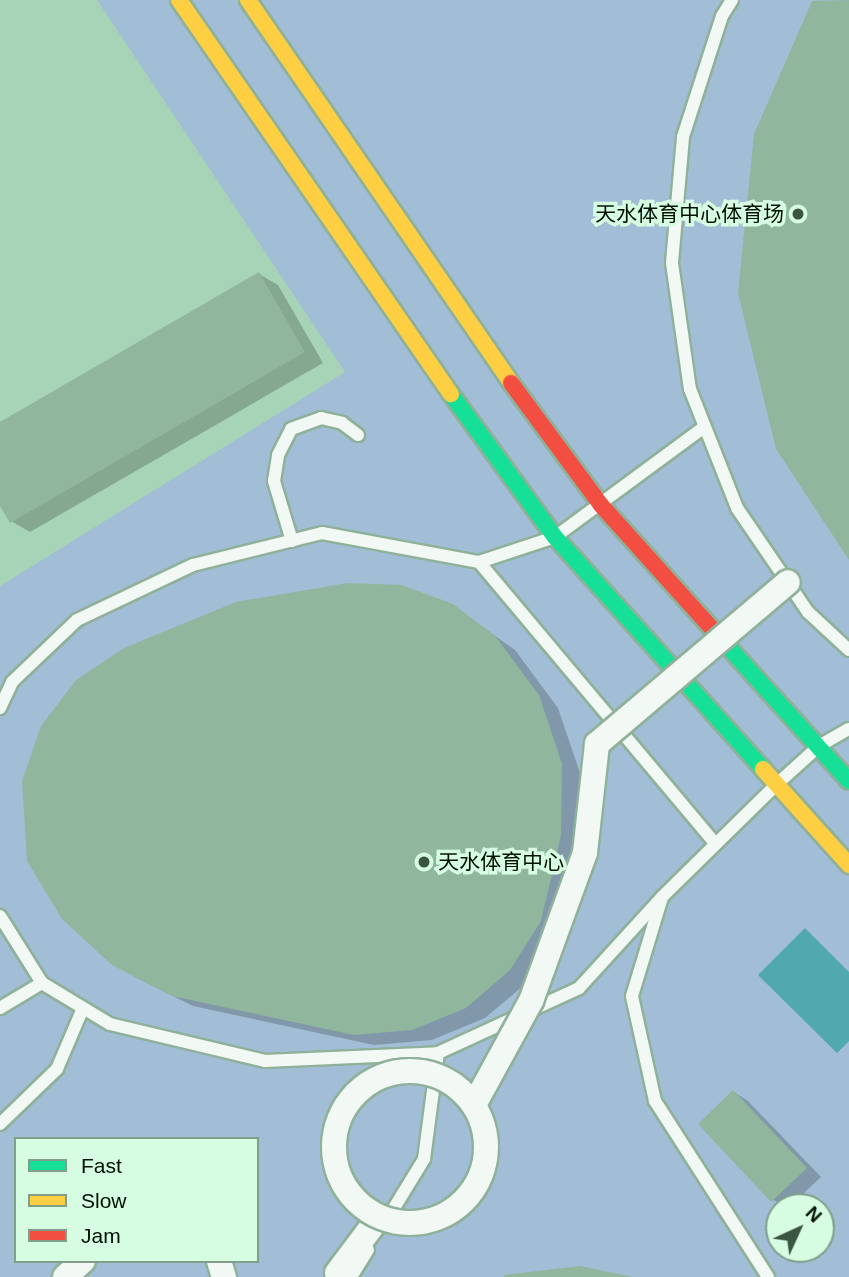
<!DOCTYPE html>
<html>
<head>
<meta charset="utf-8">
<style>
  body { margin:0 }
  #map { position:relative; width:849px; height:1277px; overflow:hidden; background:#a7d3b6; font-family:Helvetica,"Noto Sans SC",sans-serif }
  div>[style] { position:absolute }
  .green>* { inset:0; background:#a2bed6 }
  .water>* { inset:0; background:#51a8ae }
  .shadow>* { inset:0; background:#0003 }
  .building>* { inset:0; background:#90b69d }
  .roads { filter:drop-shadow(2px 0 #8fb19a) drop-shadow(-2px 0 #8fb19a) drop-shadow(0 2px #8fb19a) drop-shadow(0 -2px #8fb19a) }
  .lane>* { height:12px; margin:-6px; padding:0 6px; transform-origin:6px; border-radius:6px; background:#f2f8f4 }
  .street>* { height:24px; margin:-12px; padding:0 12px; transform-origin:12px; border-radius:12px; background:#f2f8f4 }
  .fast>* { height:16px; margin:-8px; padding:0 8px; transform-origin:8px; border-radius:8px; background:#16e098 }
  .slow>* { height:16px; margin:-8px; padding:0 8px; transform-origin:8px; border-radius:8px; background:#ffcf43 }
  .jam>* { height:16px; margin:-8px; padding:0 8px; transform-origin:8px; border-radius:8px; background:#f24e42 }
  .bridges { filter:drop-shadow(2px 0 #8fb19a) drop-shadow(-2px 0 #8fb19a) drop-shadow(0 2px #8fb19a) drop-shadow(0 -2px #8fb19a) }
  .street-bridge>* { height:24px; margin:-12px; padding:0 12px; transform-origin:12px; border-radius:12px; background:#f2f8f4 }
  .street-bridge>.ring { margin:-12px; padding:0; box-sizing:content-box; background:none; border:24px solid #f2f8f4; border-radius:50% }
  .dots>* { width:19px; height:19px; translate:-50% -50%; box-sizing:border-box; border:4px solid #d6fce1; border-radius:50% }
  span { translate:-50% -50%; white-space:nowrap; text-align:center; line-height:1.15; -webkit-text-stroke:7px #d6fce1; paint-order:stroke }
  .poi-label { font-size:21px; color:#001104 }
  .right { translate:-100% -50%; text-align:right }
  .left { translate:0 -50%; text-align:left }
  .legend { position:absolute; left:14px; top:1137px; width:245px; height:126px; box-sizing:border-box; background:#d6fce1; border:2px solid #809e89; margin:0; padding:9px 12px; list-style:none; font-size:21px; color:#001104 }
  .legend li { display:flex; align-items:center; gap:14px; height:35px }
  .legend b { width:35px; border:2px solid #809e89 }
  .north { position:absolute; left:765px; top:1193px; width:70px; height:70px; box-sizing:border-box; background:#d6fce1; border:2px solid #809e89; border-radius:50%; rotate:45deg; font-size:19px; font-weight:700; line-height:28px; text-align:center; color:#001104 }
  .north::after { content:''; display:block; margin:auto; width:24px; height:32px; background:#3a5542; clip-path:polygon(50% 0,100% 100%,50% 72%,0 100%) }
</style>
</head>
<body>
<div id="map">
  <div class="green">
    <div style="clip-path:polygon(evenodd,97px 0,849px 0,849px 1277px,0 1277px,0 586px,345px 372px,97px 0,16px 1139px,257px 1139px,257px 1261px,16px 1261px,16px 1139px,97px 0,779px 1207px,821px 1207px,821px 1249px,779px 1249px,779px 1207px)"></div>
  </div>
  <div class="water">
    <div style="clip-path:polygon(805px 928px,849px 972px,849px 1041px,837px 1053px,758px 975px)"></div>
  </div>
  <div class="shadow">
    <div style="clip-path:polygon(259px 274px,278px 285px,323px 363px,30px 532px,11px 521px,0 503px,0 424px)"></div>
    <div style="clip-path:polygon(452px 605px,515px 650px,558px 708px,581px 776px,580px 846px,529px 981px,485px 1018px,432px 1040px,374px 1045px,193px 1006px,133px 976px)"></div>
    <div style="clip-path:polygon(734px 1092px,748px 1101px,821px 1177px,789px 1207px,773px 1200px)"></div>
  </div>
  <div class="building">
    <div style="clip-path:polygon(849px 0,849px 560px,776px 449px,738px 293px,754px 134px,812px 1px)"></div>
    <div style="clip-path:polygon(259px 272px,305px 352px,10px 523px,0 506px,0 422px)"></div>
    <div style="clip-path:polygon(347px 583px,402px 585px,453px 604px,496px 637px,539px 695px,562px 764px,561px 835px,541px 921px,510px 970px,466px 1008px,412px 1030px,354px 1035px,172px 996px,112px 965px,62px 919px,27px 861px,22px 781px,41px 726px,76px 680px,124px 648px,236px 602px)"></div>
    <div style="clip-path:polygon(733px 1090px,807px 1168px,771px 1202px,698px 1124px)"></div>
    <div style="clip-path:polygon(580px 1266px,633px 1277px,504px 1277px,504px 1275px)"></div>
  </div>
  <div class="roads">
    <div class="lane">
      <div style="left:732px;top:0;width:19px;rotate:122deg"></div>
      <div style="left:722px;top:16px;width:127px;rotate:107.9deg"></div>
      <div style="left:683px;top:137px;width:126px;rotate:95deg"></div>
      <div style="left:672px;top:263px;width:127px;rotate:81.9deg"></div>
      <div style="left:690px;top:389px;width:128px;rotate:68.4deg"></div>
      <div style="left:737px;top:508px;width:126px;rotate:55.7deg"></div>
      <div style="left:808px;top:612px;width:56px;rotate:42.8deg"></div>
      <div style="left:292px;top:541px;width:63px;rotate:-106.7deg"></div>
      <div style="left:274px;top:481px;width:26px;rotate:-81deg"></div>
      <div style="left:278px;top:455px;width:29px;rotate:-63deg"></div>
      <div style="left:291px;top:429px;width:32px;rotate:-20deg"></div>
      <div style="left:321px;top:418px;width:22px;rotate:13deg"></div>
      <div style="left:342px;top:423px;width:20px;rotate:37deg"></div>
      <div style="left:479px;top:562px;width:368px;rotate:50deg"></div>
      <div style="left:0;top:708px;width:29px;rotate:-65deg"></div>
      <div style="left:12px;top:682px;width:90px;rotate:-43.6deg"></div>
      <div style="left:77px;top:620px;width:128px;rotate:-25.4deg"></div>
      <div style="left:193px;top:565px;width:133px;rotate:-13.9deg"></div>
      <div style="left:322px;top:533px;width:160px;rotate:10.5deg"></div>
      <div style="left:479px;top:562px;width:80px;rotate:-18.2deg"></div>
      <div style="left:555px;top:537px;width:184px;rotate:-36.4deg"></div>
      <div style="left:0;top:916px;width:79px;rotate:57.9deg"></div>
      <div style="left:42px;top:983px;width:79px;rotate:31.1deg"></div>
      <div style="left:110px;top:1024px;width:159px;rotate:13.4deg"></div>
      <div style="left:265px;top:1061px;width:173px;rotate:-2.6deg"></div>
      <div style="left:438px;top:1053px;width:155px;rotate:-24.7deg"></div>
      <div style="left:579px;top:988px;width:123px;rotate:-47.6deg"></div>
      <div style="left:0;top:1008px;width:49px;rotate:-30.8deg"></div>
      <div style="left:0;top:1124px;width:79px;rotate:-44deg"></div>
      <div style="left:57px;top:1069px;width:66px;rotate:-66.9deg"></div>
      <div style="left:383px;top:1226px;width:79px;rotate:-58.5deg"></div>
      <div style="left:424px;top:1159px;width:107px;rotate:-82.5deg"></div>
      <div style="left:351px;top:1277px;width:32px;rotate:-58deg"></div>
      <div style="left:768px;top:1277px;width:209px;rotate:-122.7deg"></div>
      <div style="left:655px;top:1101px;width:107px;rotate:-102.4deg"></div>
      <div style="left:632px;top:996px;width:103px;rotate:-73.1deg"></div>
      <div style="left:662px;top:897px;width:161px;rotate:-44.5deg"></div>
      <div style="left:777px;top:784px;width:57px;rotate:-42.1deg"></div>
      <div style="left:819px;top:746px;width:34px;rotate:-30deg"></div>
    </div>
    <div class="street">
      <div style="left:219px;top:1261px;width:17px;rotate:73deg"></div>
      <div style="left:337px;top:1273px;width:70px;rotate:-53.1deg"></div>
      <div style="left:65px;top:1277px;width:24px;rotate:-42deg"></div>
    </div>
    <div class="fast">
      <div style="left:451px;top:394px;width:177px;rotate:54deg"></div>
      <div style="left:555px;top:537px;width:312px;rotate:48.1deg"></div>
      <div style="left:713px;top:630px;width:203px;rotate:48deg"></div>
    </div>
    <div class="slow">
      <div style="left:179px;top:0;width:479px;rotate:55.4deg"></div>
      <div style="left:248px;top:0;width:465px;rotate:55.5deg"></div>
      <div style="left:763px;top:769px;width:129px;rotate:48.1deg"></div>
    </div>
    <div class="jam">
      <div style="left:511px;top:383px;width:152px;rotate:53.6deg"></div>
      <div style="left:601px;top:505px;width:168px;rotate:48.1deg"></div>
    </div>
  </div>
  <div class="bridges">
    <div class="street-bridge">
      <div class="ring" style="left:334px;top:1071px;width:128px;height:128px"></div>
      <div style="left:474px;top:1105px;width:119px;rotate:-61.3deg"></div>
      <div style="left:531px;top:1001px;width:158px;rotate:-70deg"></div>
      <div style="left:585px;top:853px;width:110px;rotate:-83.7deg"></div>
      <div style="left:597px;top:744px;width:250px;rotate:-40.3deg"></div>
    </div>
  </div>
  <div class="dots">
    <div style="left:798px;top:214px;background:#3a5542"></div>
    <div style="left:424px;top:862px;background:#3a5542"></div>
  </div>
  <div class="poi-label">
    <span class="right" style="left:784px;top:214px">天水体育中心体育场</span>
    <span class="left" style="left:438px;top:862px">天水体育中心</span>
  </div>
  <ul class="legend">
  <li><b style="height:9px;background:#16e098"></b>Fast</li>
  <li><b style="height:9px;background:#ffcf43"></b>Slow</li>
  <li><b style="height:9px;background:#f24e42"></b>Jam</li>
  </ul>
  <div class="north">N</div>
</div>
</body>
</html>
